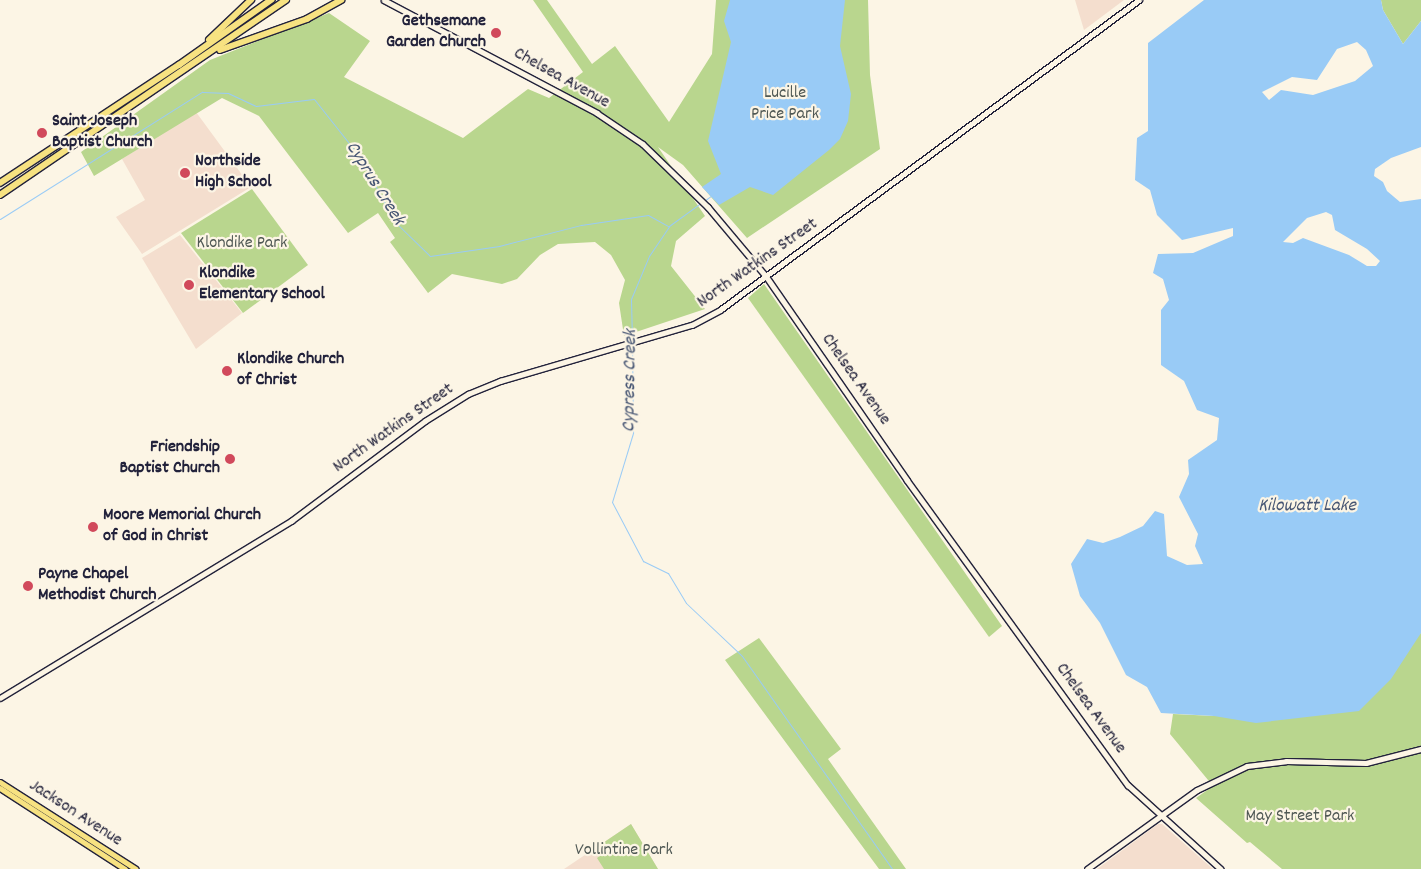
<!DOCTYPE html>
<html>
<head>
<meta charset="utf-8">
<style>
  body { margin:0 }
  #map { position:relative; width:1421px; height:869px; overflow:hidden; background:#fcf5e5; font-family:Dekko,sans-serif }
  div>[style] { position:absolute }
  .built>* { inset:0; background:#f4dece }
  .green>* { inset:0; background:#b9d68e }
  .water>* { inset:0; background:#99cbf6 }
  .stream>* { height:1px; margin:-0.5px; padding:0 0.5px; transform-origin:0.5px; border-radius:0.5px; background:#99cbf6 }
  .roads { filter:drop-shadow(1px 0 #22223b) drop-shadow(-1px 0 #22223b) drop-shadow(0 1px #22223b) drop-shadow(0 -1px #22223b) }
  .secondary>* { height:4.5px; margin:-2.25px; padding:0 2.25px; transform-origin:2.25px; border-radius:2.25px; background:#fcf5e5 }
  .primary>* { height:4.5px; margin:-2.25px; padding:0 2.25px; transform-origin:2.25px; border-radius:2.25px; background:#f7e281 }
  .motorway>* { height:5.5px; margin:-2.75px; padding:0 2.75px; transform-origin:2.75px; border-radius:2.75px; background:#f7e281 }
  .dots>* { width:14px; height:14px; translate:-50% -50%; box-sizing:border-box; border:2px solid #fcf5e5; border-radius:50% }
  span { translate:-50% -50%; white-space:nowrap; text-align:center; line-height:1.15; -webkit-text-stroke:4.5px #fcf5e5; paint-order:stroke }
  .poi-label { font-size:18px; color:#22223b; font-weight:700 }
  .right { translate:-100% -50%; text-align:right }
  .left { translate:0 -50%; text-align:left }
  .street-label { font-size:18px; color:#22223b }
  .park-label { font-size:18px; color:#4f5854 }
  .water-label { font-size:19px; color:#465573; font-style:italic }
</style>
</head>
<body>
<div id="map">
  <div class="built">
    <div style="clip-path:polygon(1075px 0,1124px 0,1084px 30px)"></div>
    <div style="clip-path:polygon(196px 112px,251px 187px,142px 254px,116px 217px,145px 200px,122px 159px)"></div>
    <div style="clip-path:polygon(180px 235px,242px 313px,196px 349px,142px 258px)"></div>
    <div style="clip-path:polygon(631px 824px,658px 869px,564px 869px)"></div>
    <div style="clip-path:polygon(1158px 824px,1162px 824px,1213px 869px,1097px 869px)"></div>
  </div>
  <div class="green">
    <div style="clip-path:polygon(533px 0,547px 0,592px 64px,615px 46px,669px 122px,712px 54px,716px 0,868px 0,870px 75px,880px 149px,747px 238px,683px 165px,658px 147px,705px 216px,676px 241px,671px 266px,705px 309px,624px 336px,619px 303px,625px 280px,611px 255px,595px 242px,558px 244px,540px 255px,517px 279px,502px 284px,452px 274px,428px 293px,390px 242px,395px 238px,378px 213px,348px 233px,259px 116px,222px 98px,94px 176px,81px 152px,210px 60px,329px 13px,370px 41px,344px 77px,463px 138px,528px 89px,549px 98px,583px 72px)"></div>
    <div style="clip-path:polygon(1381px 0,1421px 0,1421px 21px,1403px 44px,1383px 10px)"></div>
    <div style="clip-path:polygon(252px 189px,308px 265px,243px 313px,181px 233px)"></div>
    <div style="clip-path:polygon(764px 284px,1002px 626px,989px 637px,748px 298px)"></div>
    <div style="clip-path:polygon(1421px 633px,1421px 869px,1282px 869px,1250px 842px,1247px 843px,1196px 798px,1213px 786px,1170px 734px,1173px 714px,1214px 716px)"></div>
    <div style="clip-path:polygon(759px 638px,841px 749px,828px 759px,906px 869px,879px 869px,725px 660px)"></div>
    <div style="clip-path:polygon(631px 824px,658px 869px,604px 869px,597px 858px,602px 854px,597px 847px)"></div>
  </div>
  <div class="water">
    <div style="clip-path:polygon(730px 0,845px 0,840px 46px,851px 94px,848px 121px,840px 139px,829px 150px,773px 195px,750px 187px,719px 205px,702px 187px,721px 174px,708px 141px,731px 42px,724px 21px)"></div>
    <div style="clip-path:polygon(evenodd,1204px 0,1381px 0,1383px 10px,1403px 44px,1421px 21px,1421px 147px,1391px 158px,1375px 169px,1374px 176px,1383px 182px,1387px 191px,1400px 202px,1421px 199px,1421px 633px,1391px 679px,1359px 711px,1256px 723px,1214px 716px,1161px 713px,1147px 687px,1126px 675px,1100px 623px,1080px 596px,1071px 564px,1087px 539px,1103px 543px,1120px 537px,1143px 526px,1155px 511px,1164px 514px,1167px 556px,1187px 565px,1203px 564px,1195px 546px,1198px 534px,1179px 497px,1189px 474px,1188px 460px,1217px 440px,1219px 418px,1197px 410px,1184px 381px,1161px 365px,1161px 310px,1169px 300px,1163px 279px,1153px 273px,1158px 254px,1193px 253px,1233px 236px,1233px 228px,1182px 240px,1157px 215px,1150px 190px,1135px 180px,1137px 138px,1148px 131px,1148px 43px,1204px 0,1357px 42px,1366px 50px,1373px 66px,1355px 81px,1313px 95px,1281px 90px,1269px 100px,1262px 92px,1292px 77px,1317px 80px,1337px 49px,1357px 42px,1204px 0,1326px 212px,1332px 215px,1335px 230px,1367px 249px,1380px 261px,1376px 266px,1367px 266px,1349px 255px,1303px 238px,1293px 243px,1283px 242px,1307px 218px,1326px 212px)"></div>
  </div>
  <div class="stream">
    <div style="left:704px;top:201px;width:9px;rotate:-36deg"></div>
    <div style="left:0;top:219px;width:239px;rotate:-32.2deg"></div>
    <div style="left:202px;top:92px;width:26px;rotate:2deg"></div>
    <div style="left:228px;top:93px;width:31px;rotate:25deg"></div>
    <div style="left:256px;top:106px;width:58px;rotate:-6.9deg"></div>
    <div style="left:314px;top:99px;width:74px;rotate:51.6deg"></div>
    <div style="left:360px;top:157px;width:72px;rotate:62deg"></div>
    <div style="left:394px;top:221px;width:50px;rotate:44.2deg"></div>
    <div style="left:430px;top:256px;width:70px;rotate:-8.2deg"></div>
    <div style="left:499px;top:246px;width:85px;rotate:-14.4deg"></div>
    <div style="left:581px;top:225px;width:68px;rotate:-8.5deg"></div>
    <div style="left:648px;top:215px;width:23px;rotate:29deg"></div>
    <div style="left:632px;top:341px;width:42px;rotate:-91.4deg"></div>
    <div style="left:631px;top:299px;width:47px;rotate:-67.3deg"></div>
    <div style="left:649px;top:256px;width:36px;rotate:-56deg"></div>
    <div style="left:669px;top:226px;width:39px;rotate:-36deg"></div>
    <div style="left:632px;top:345px;width:88px;rotate:89.3deg"></div>
    <div style="left:633px;top:433px;width:72px;rotate:106.9deg"></div>
    <div style="left:612px;top:502px;width:67px;rotate:62.3deg"></div>
    <div style="left:643px;top:561px;width:28px;rotate:26deg"></div>
    <div style="left:668px;top:573px;width:35px;rotate:59deg"></div>
    <div style="left:686px;top:603px;width:77px;rotate:43.4deg"></div>
    <div style="left:742px;top:656px;width:261px;rotate:54.8deg"></div>
  </div>
  <div class="roads">
    <div class="secondary">
      <div style="left:384px;top:0;width:241px;rotate:27.9deg"></div>
      <div style="left:597px;top:113px;width:55px;rotate:34deg"></div>
      <div style="left:643px;top:144px;width:91px;rotate:44.1deg"></div>
      <div style="left:708px;top:207px;width:90px;rotate:50deg"></div>
      <div style="left:766px;top:276px;width:248px;rotate:55.3deg"></div>
      <div style="left:907px;top:480px;width:377px;rotate:54.1deg"></div>
      <div style="left:1128px;top:785px;width:125px;rotate:42.1deg"></div>
      <div style="left:0;top:698px;width:341px;rotate:-31.3deg"></div>
      <div style="left:291px;top:521px;width:167px;rotate:-36.7deg"></div>
      <div style="left:425px;top:421px;width:51px;rotate:-32.1deg"></div>
      <div style="left:468px;top:394px;width:35px;rotate:-22deg"></div>
      <div style="left:500px;top:381px;width:200px;rotate:-16.3deg"></div>
      <div style="left:692px;top:325px;width:32px;rotate:-28deg"></div>
      <div style="left:720px;top:310px;width:521px;rotate:-36.5deg"></div>
      <div style="left:1087px;top:869px;width:135px;rotate:-35.7deg"></div>
      <div style="left:1197px;top:790px;width:55px;rotate:-25.6deg"></div>
      <div style="left:1247px;top:766px;width:39px;rotate:-7deg"></div>
      <div style="left:1286px;top:761px;width:80px;rotate:1.4deg"></div>
      <div style="left:1366px;top:763px;width:57px;rotate:-14.3deg"></div>
    </div>
    <div class="primary">
      <div style="left:0;top:782px;width:161px;rotate:32.6deg"></div>
      <div style="left:0;top:788px;width:149px;rotate:32.9deg"></div>
    </div>
    <div class="motorway">
      <div style="left:209px;top:40px;width:58px;rotate:-43.6deg"></div>
      <div style="left:220px;top:50px;width:92px;rotate:-19.6deg"></div>
      <div style="left:307px;top:19px;width:39px;rotate:-29deg"></div>
      <div style="left:0;top:183px;width:214px;rotate:-33.4deg"></div>
      <div style="left:179px;top:65px;width:113px;rotate:-35.2deg"></div>
      <div style="left:0;top:195px;width:346px;rotate:-34.3deg"></div>
    </div>
  </div>
  <div class="dots">
    <div style="left:496px;top:33px;background:#d1495b"></div>
    <div style="left:42px;top:133px;background:#d1495b"></div>
    <div style="left:185px;top:173px;background:#d1495b"></div>
    <div style="left:189px;top:285px;background:#d1495b"></div>
    <div style="left:227px;top:371px;background:#d1495b"></div>
    <div style="left:230px;top:459px;background:#d1495b"></div>
    <div style="left:93px;top:527px;background:#d1495b"></div>
    <div style="left:28px;top:586px;background:#d1495b"></div>
  </div>
  <div class="poi-label">
    <span class="right" style="left:486px;top:33px">Gethsemane<br>Garden Church</span>
    <span class="left" style="left:52px;top:133px">Saint Joseph<br>Baptist Church</span>
    <span class="left" style="left:195px;top:173px">Northside<br>High School</span>
    <span class="left" style="left:199px;top:285px">Klondike<br>Elementary School</span>
    <span class="left" style="left:237px;top:371px">Klondike Church<br>of Christ</span>
    <span class="right" style="left:220px;top:459px">Friendship<br>Baptist Church</span>
    <span class="left" style="left:103px;top:527px">Moore Memorial Church<br>of God in Christ</span>
    <span class="left" style="left:38px;top:586px">Payne Chapel<br>Methodist Church</span>
  </div>
  <div class="street-label">
    <span style="left:561px;top:79px;rotate:29deg">Chelsea Avenue</span>
    <span style="left:758px;top:264px;rotate:-35deg">North Watkins Street</span>
    <span style="left:855px;top:380px;rotate:55deg">Chelsea Avenue</span>
    <span style="left:394px;top:429px;rotate:-35deg">North Watkins Street</span>
    <span style="left:1090px;top:709px;rotate:54deg">Chelsea Avenue</span>
    <span style="left:75px;top:814px;rotate:33deg">Jackson Avenue</span>
  </div>
  <div class="park-label">
    <span style="left:785px;top:105px">Lucille<br>Price Park</span>
    <span style="left:242px;top:244px">Klondike Park</span>
    <span style="left:1300px;top:817px">May Street Park</span>
    <span style="left:624px;top:851px">Vollintine Park</span>
  </div>
  <div class="water-label">
    <span style="left:374px;top:184px;rotate:58deg">Cyprus Creek</span>
    <span style="left:631px;top:381px;rotate:-89deg">Cypress Creek</span>
    <span style="left:1307px;top:507px">Kilowatt Lake</span>
  </div>
</div>
</body>
</html>
